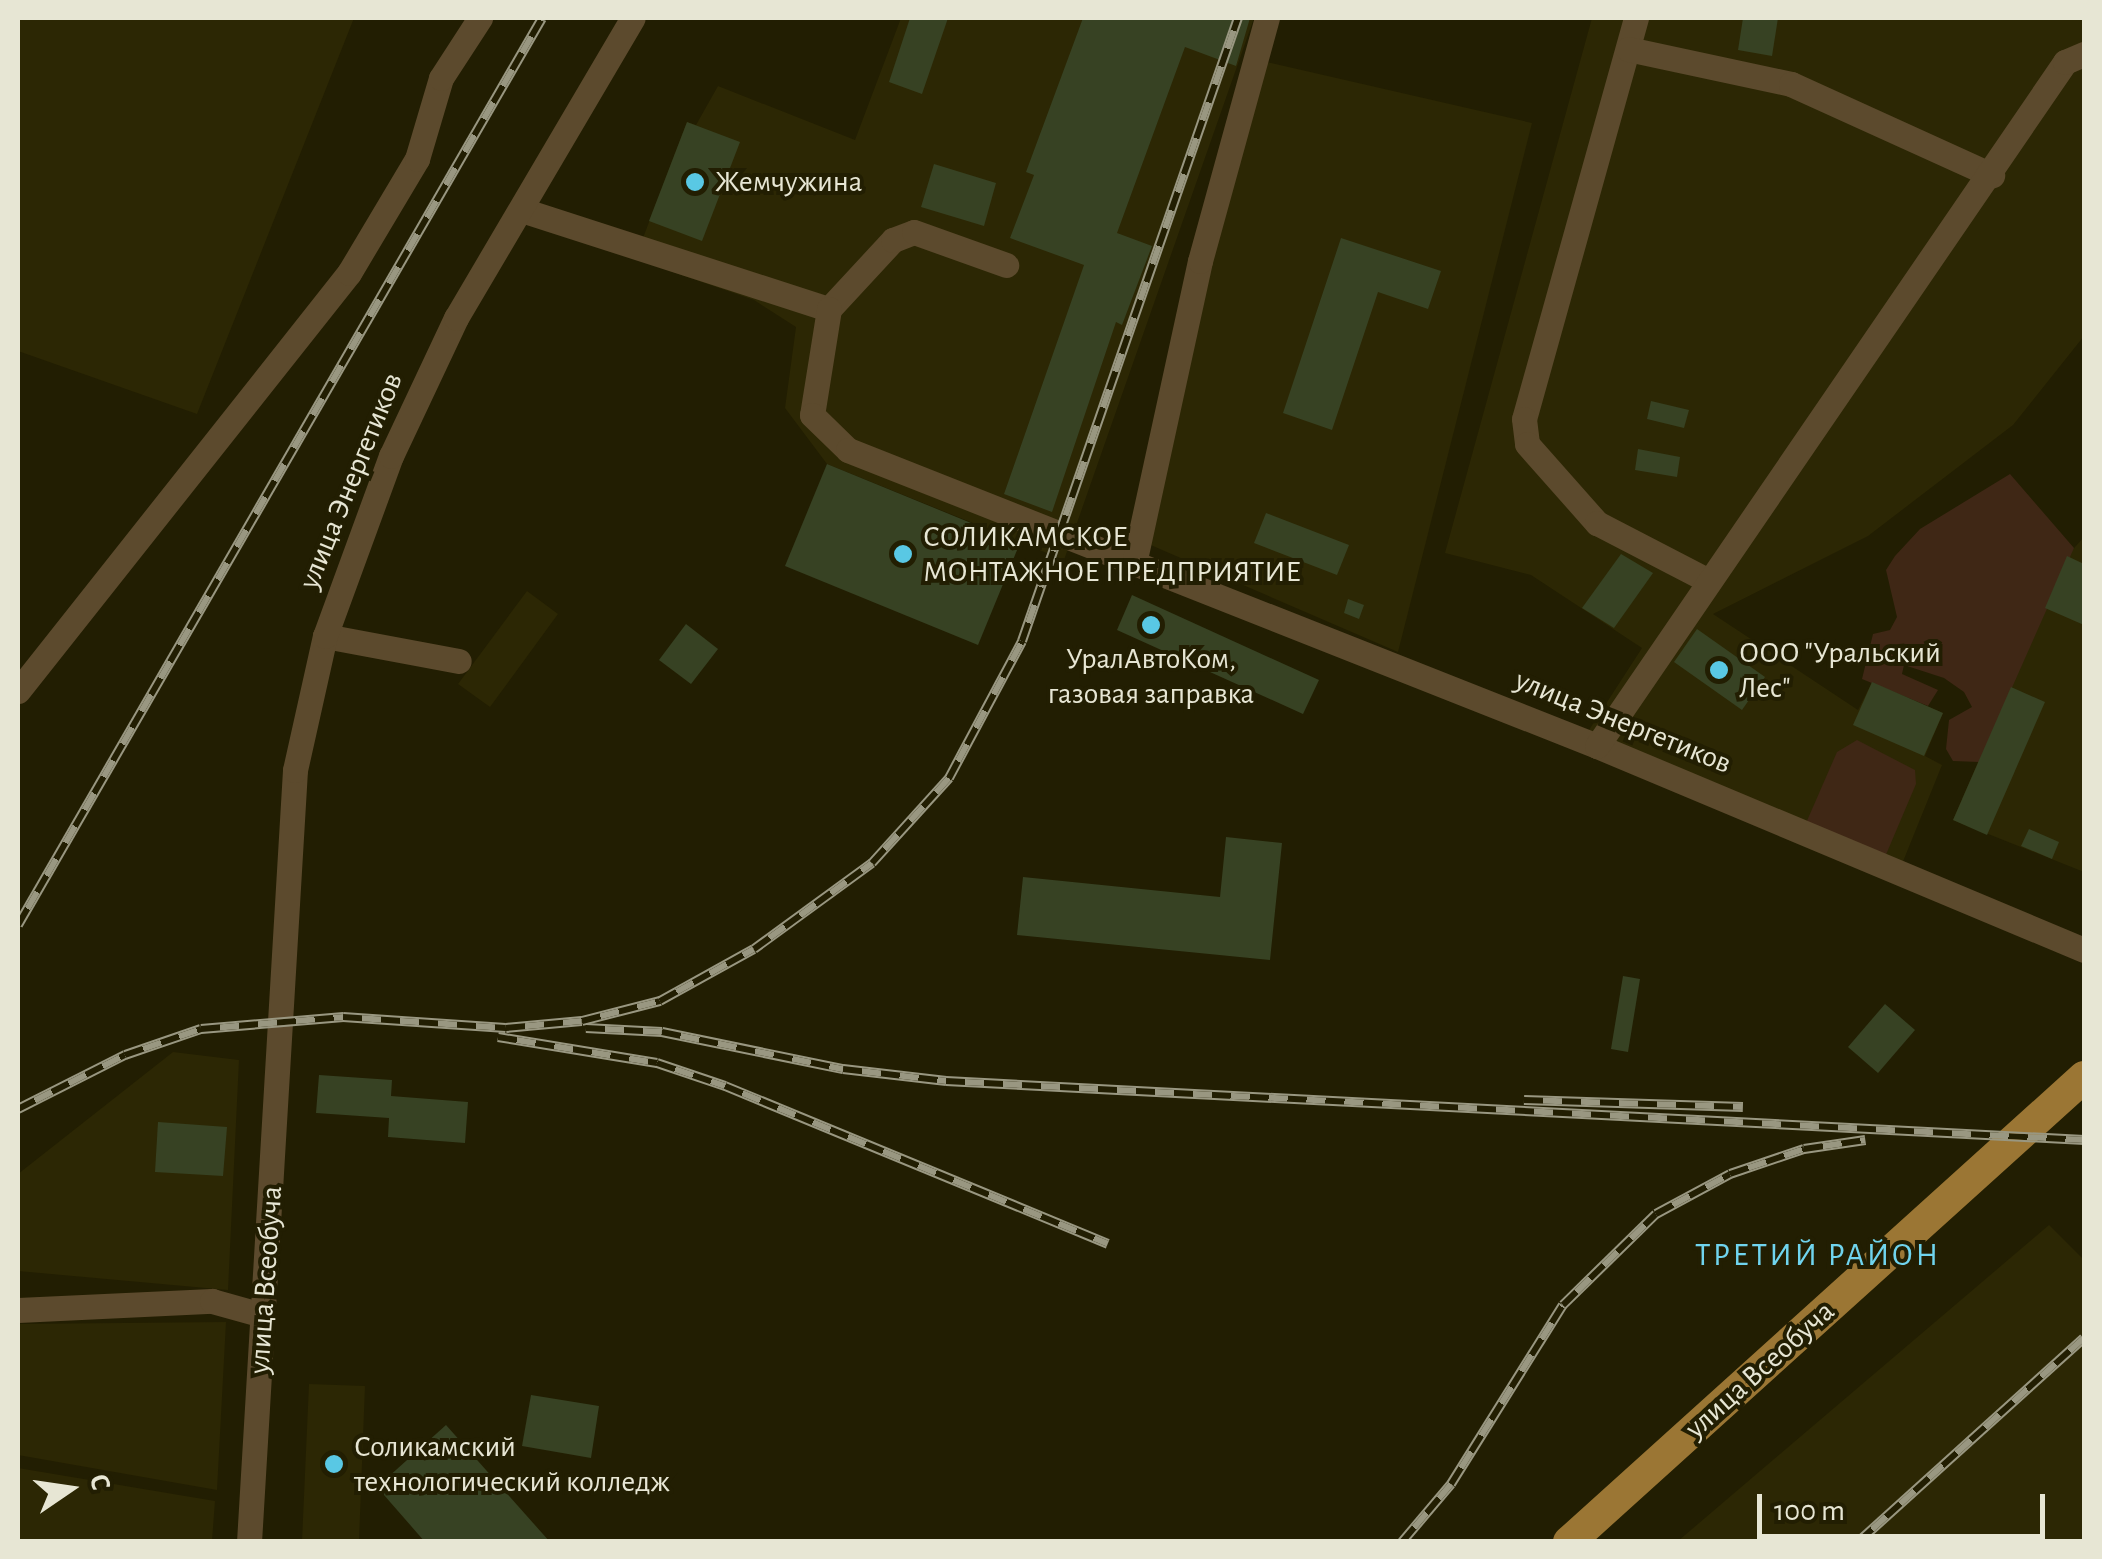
<!DOCTYPE html>
<html>
<head>
<meta charset="utf-8">
<style>
  body { margin:0 }
  #map { position:relative; width:2102px; height:1559px; overflow:hidden; background:#221e02; font-family:"Alegreya Sans",sans-serif }
  div>[style] { position:absolute }
  .built>* { inset:0; background:#2c2704 }
  .green>* { inset:0; background:#3f2715 }
  .building>* { inset:0; background:#374223 }
  .minor>* { height:25px; margin:-12.5px; padding:0 12.5px; transform-origin:12.5px; border-radius:12.5px; background:#5c4a2d }
  .major>* { height:32px; margin:-16px; padding:0 16px; transform-origin:16px; border-radius:16px; background:#9b7634 }
  .rail>* { height:10px; margin-top:-5px; transform-origin:0; background:repeating-linear-gradient(90deg,#221e02 0 19px,#999781 0 38px); box-sizing:border-box; border-block:2px solid #999781 }
  .dots>* { width:28px; height:28px; translate:-50% -50%; box-sizing:border-box; border:5px solid #221e02; border-radius:50% }
  span { translate:-50% -50%; white-space:nowrap; text-align:center; line-height:1.15; -webkit-text-stroke:8px #221e02; paint-order:stroke }
  .poi-label { font-size:30px; color:#e7e6d4 }
  .left { translate:0 -50%; text-align:left }
  .street-label { font-size:30px; color:#e7e6d4 }
  .neighbourhood-label { font-size:32px; color:#70d4ee; letter-spacing:2.5px }
  .frame { position:absolute; inset:0; border:20px solid #e7e6d4; pointer-events:none }
  .north { position:absolute; left:20px; top:1439px; width:100px; height:100px; -webkit-text-stroke:8px #221e02; paint-order:stroke; rotate:77deg; font-size:28px; font-weight:700; line-height:40px; text-align:center; color:#e7e6d4 }
  .north::after { content:''; display:block; margin:auto; width:35px; height:45px; background:#e7e6d4; clip-path:polygon(50% 0,100% 100%,50% 72%,0 100%) }
  .scale { position:absolute; left:1757px; top:1494px; width:288px; height:45px; box-sizing:border-box; border:5px solid #e7e6d4; border-top:0; padding-left:12px; font-size:30px; line-height:35px; white-space:nowrap; color:#e7e6d4; -webkit-text-stroke:8px #221e02; paint-order:stroke }
</style>
</head>
<body>
<div id="map">
  <div class="built">
    <div style="clip-path:polygon(18px 18px,354px 18px,197px 414px,18px 351px)"></div>
    <div style="clip-path:polygon(901px 18px,1254px 18px,1064px 560px,827px 464px,785px 408px,796px 327px,754px 300px,635px 259px,687px 122px,696px 125px,718px 86px,855px 140px)"></div>
    <div style="clip-path:polygon(1592px 18px,2084px 18px,2084px 336px,2013px 425px,1868px 536px,1713px 614px,1858px 710px,1872px 682px,1943px 713px,1925px 756px,1942px 765px,1902px 864px,1589px 730px,1642px 648px,1531px 575px,1445px 553px)"></div>
    <div style="clip-path:polygon(1254px 59px,1532px 123px,1398px 652px,1146px 543px)"></div>
    <div style="clip-path:polygon(2084px 537px,2084px 872px,1953px 820px,2067px 556px)"></div>
    <div style="clip-path:polygon(527px 591px,558px 614px,490px 707px,458px 684px)"></div>
    <div style="clip-path:polygon(173px 1052px,239px 1060px,228px 1290px,18px 1271px,18px 1174px)"></div>
    <div style="clip-path:polygon(2049px 1225px,2084px 1260px,2084px 1541px,1678px 1541px)"></div>
    <div style="clip-path:polygon(226px 1322px,217px 1490px,18px 1455px,18px 1324px)"></div>
    <div style="clip-path:polygon(309px 1384px,365px 1386px,359px 1541px,302px 1541px)"></div>
    <div style="clip-path:polygon(18px 1468px,215px 1501px,212px 1541px,18px 1541px)"></div>
  </div>
  <div class="green">
    <div style="clip-path:polygon(2010px 474px,2074px 548px,1979px 762px,1953px 761px,1946px 749px,1949px 720px,1972px 707px,1964px 692px,1944px 678px,1904px 665px,1902px 674px,1938px 690px,1928px 706px,1862px 679px,1873px 634px,1890px 630px,1897px 617px,1886px 570px,1895px 556px,1920px 529px)"></div>
    <div style="clip-path:polygon(1857px 740px,1915px 770px,1916px 784px,1885px 857px,1806px 823px,1837px 752px)"></div>
  </div>
  <div class="building">
    <div style="clip-path:polygon(910px 18px,948px 18px,922px 94px,889px 82px)"></div>
    <div style="clip-path:polygon(1083px 18px,1250px 18px,1236px 66px,1185px 47px,1117px 233px,1152px 246px,1122px 325px,1116px 322px,1052px 512px,1004px 494px,1084px 265px,1010px 238px,1034px 175px,1026px 172px)"></div>
    <div style="clip-path:polygon(1743px 18px,1778px 18px,1772px 56px,1738px 50px)"></div>
    <div style="clip-path:polygon(687px 122px,740px 142px,702px 241px,649px 221px)"></div>
    <div style="clip-path:polygon(934px 164px,996px 183px,984px 226px,921px 207px)"></div>
    <div style="clip-path:polygon(1341px 238px,1441px 271px,1428px 309px,1378px 292px,1332px 430px,1283px 413px)"></div>
    <div style="clip-path:polygon(1651px 401px,1689px 410px,1684px 428px,1647px 419px)"></div>
    <div style="clip-path:polygon(1638px 449px,1680px 457px,1677px 477px,1635px 470px)"></div>
    <div style="clip-path:polygon(827px 464px,1020px 543px,978px 645px,785px 566px)"></div>
    <div style="clip-path:polygon(1266px 513px,1349px 545px,1337px 575px,1254px 543px)"></div>
    <div style="clip-path:polygon(1621px 554px,1653px 573px,1614px 628px,1582px 608px)"></div>
    <div style="clip-path:polygon(2067px 556px,2084px 564px,2084px 625px,2045px 608px)"></div>
    <div style="clip-path:polygon(1132px 595px,1319px 680px,1303px 714px,1117px 630px)"></div>
    <div style="clip-path:polygon(1348px 599px,1364px 605px,1359px 619px,1344px 613px)"></div>
    <div style="clip-path:polygon(686px 624px,718px 649px,691px 684px,659px 660px)"></div>
    <div style="clip-path:polygon(1697px 629px,1765px 677px,1742px 710px,1674px 662px)"></div>
    <div style="clip-path:polygon(1872px 682px,1943px 713px,1924px 756px,1853px 725px)"></div>
    <div style="clip-path:polygon(2011px 687px,2045px 702px,1987px 835px,1953px 820px)"></div>
    <div style="clip-path:polygon(2029px 829px,2059px 842px,2052px 859px,2021px 846px)"></div>
    <div style="clip-path:polygon(1226px 837px,1282px 843px,1270px 960px,1017px 935px,1023px 877px,1220px 897px)"></div>
    <div style="clip-path:polygon(1623px 976px,1640px 979px,1628px 1052px,1611px 1049px)"></div>
    <div style="clip-path:polygon(1885px 1004px,1915px 1030px,1878px 1073px,1848px 1047px)"></div>
    <div style="clip-path:polygon(319px 1075px,392px 1080px,391px 1096px,468px 1102px,465px 1143px,388px 1137px,389px 1118px,316px 1113px)"></div>
    <div style="clip-path:polygon(158px 1122px,227px 1127px,223px 1176px,155px 1172px)"></div>
    <div style="clip-path:polygon(531px 1395px,599px 1406px,591px 1458px,522px 1446px)"></div>
    <div style="clip-path:polygon(446px 1425px,550px 1542px,425px 1542px,377px 1487px)"></div>
  </div>
  <div class="minor">
    <div style="left:1636px;top:18px;width:416px;rotate:105.6deg"></div>
    <div style="left:1524px;top:419px;width:25px;rotate:83deg"></div>
    <div style="left:1527px;top:444px;width:106px;rotate:48.5deg"></div>
    <div style="left:1597px;top:523px;width:126px;rotate:27.4deg"></div>
    <div style="left:1628px;top:49px;width:167px;rotate:12.1deg"></div>
    <div style="left:1791px;top:84px;width:221px;rotate:24.4deg"></div>
    <div style="left:525px;top:211px;width:319px;rotate:17.9deg"></div>
    <div style="left:829px;top:309px;width:94px;rotate:-47.2deg"></div>
    <div style="left:893px;top:240px;width:22px;rotate:-21deg"></div>
    <div style="left:914px;top:232px;width:98px;rotate:19.7deg"></div>
    <div style="left:829px;top:309px;width:107px;rotate:99.1deg"></div>
    <div style="left:812px;top:415px;width:50px;rotate:44.2deg"></div>
    <div style="left:848px;top:450px;width:805px;rotate:21.56deg"></div>
    <div style="left:1597px;top:746px;width:528px;rotate:22.73deg"></div>
    <div style="left:1135px;top:559px;width:305px;rotate:-77.7deg"></div>
    <div style="left:1200px;top:261px;width:252px;rotate:-74.6deg"></div>
    <div style="left:325px;top:636px;width:136px;rotate:10.6deg"></div>
    <div style="left:18px;top:691px;width:533px;rotate:-51.63deg"></div>
    <div style="left:349px;top:273px;width:133px;rotate:-59.2deg"></div>
    <div style="left:417px;top:159px;width:84px;rotate:-73.5deg"></div>
    <div style="left:441px;top:78px;width:72px;rotate:-57deg"></div>
    <div style="left:1597px;top:746px;width:829px;rotate:-55.62deg"></div>
    <div style="left:2065px;top:62px;width:21px;rotate:-23deg"></div>
    <div style="left:18px;top:1310px;width:194px;rotate:-2.7deg"></div>
    <div style="left:212px;top:1301px;width:52px;rotate:15.6deg"></div>
    <div style="left:249px;top:1542px;width:773px;rotate:-86.59deg"></div>
    <div style="left:295px;top:770px;width:137px;rotate:-77.4deg"></div>
    <div style="left:325px;top:636px;width:192px;rotate:-69.9deg"></div>
    <div style="left:391px;top:456px;width:153px;rotate:-64.8deg"></div>
    <div style="left:456px;top:318px;width:348px;rotate:-59.5deg"></div>
  </div>
  <div class="major">
    <div style="left:1569px;top:1542px;width:694px;rotate:-42.08deg"></div>
  </div>
  <div class="rail">
    <div style="left:18px;top:925px;width:1047px;rotate:-59.98deg"></div>
    <div style="left:586px;top:1028px;width:76px;rotate:3deg"></div>
    <div style="left:662px;top:1032px;width:185px;rotate:11.6deg"></div>
    <div style="left:843px;top:1069px;width:104px;rotate:6.6deg"></div>
    <div style="left:946px;top:1081px;width:1140px;rotate:2.97deg"></div>
    <div style="left:498px;top:1037px;width:161px;rotate:9.3deg"></div>
    <div style="left:657px;top:1063px;width:72px;rotate:18.7deg"></div>
    <div style="left:725px;top:1086px;width:414px;rotate:22.4deg"></div>
    <div style="left:1524px;top:1100px;width:219px;rotate:1.8deg"></div>
    <div style="left:18px;top:1109px;width:120px;rotate:-26.8deg"></div>
    <div style="left:125px;top:1055px;width:80px;rotate:-18.9deg"></div>
    <div style="left:201px;top:1029px;width:143px;rotate:-4.8deg"></div>
    <div style="left:343px;top:1017px;width:163px;rotate:3.9deg"></div>
    <div style="left:506px;top:1028px;width:76px;rotate:-5.3deg"></div>
    <div style="left:582px;top:1021px;width:81px;rotate:-14.4deg"></div>
    <div style="left:660px;top:1001px;width:107px;rotate:-29deg"></div>
    <div style="left:754px;top:949px;width:146px;rotate:-36.1deg"></div>
    <div style="left:872px;top:863px;width:115px;rotate:-47.8deg"></div>
    <div style="left:949px;top:778px;width:155px;rotate:-61.9deg"></div>
    <div style="left:1022px;top:641px;width:659px;rotate:-70.88deg"></div>
    <div style="left:1402px;top:1542px;width:76px;rotate:-49.8deg"></div>
    <div style="left:1451px;top:1484px;width:211px;rotate:-58deg"></div>
    <div style="left:1563px;top:1305px;width:130px;rotate:-44.4deg"></div>
    <div style="left:1656px;top:1214px;width:84px;rotate:-28.4deg"></div>
    <div style="left:1730px;top:1174px;width:78px;rotate:-18.7deg"></div>
    <div style="left:1804px;top:1149px;width:62px;rotate:-8.4deg"></div>
    <div style="left:1858px;top:1542px;width:304px;rotate:-42.1deg"></div>
  </div>
  <div class="dots">
    <div style="left:695px;top:182px;background:#59c8e4"></div>
    <div style="left:903px;top:554px;background:#59c8e4"></div>
    <div style="left:1151px;top:625px;background:#59c8e4"></div>
    <div style="left:1719px;top:670px;background:#59c8e4"></div>
    <div style="left:334px;top:1464px;background:#59c8e4"></div>
  </div>
  <div class="poi-label">
    <span class="left" style="left:715px;top:182px">Жемчужина</span>
    <span class="left" style="left:923px;top:554px">СОЛИКАМСКОЕ<br>МОНТАЖНОЕ ПРЕДПРИЯТИЕ</span>
    <span class="left" style="left:1739px;top:670px">ООО "Уральский<br>Лес"</span>
    <span style="left:1151px;top:676px">УралАвтоКом,<br>газовая заправка</span>
    <span class="left" style="left:354px;top:1464px">Соликамский<br>технологический колледж</span>
  </div>
  <div class="street-label">
    <span style="left:351px;top:481px;rotate:-68deg">улица Энергетиков</span>
    <span style="left:1623px;top:722px;rotate:22deg">улица Энергетиков</span>
    <span style="left:266px;top:1280px;rotate:-86deg">улица Всеобуча</span>
    <span style="left:1760px;top:1370px;rotate:-42deg">улица Всеобуча</span>
  </div>
  <div class="neighbourhood-label">
    <span style="left:1818px;top:1255px">ТРЕТИЙ РАЙОН</span>
  </div>
  <div class="frame"></div>
  <div class="north">С</div>
  <div class="scale">100 m</div>
</div>
</body>
</html>
